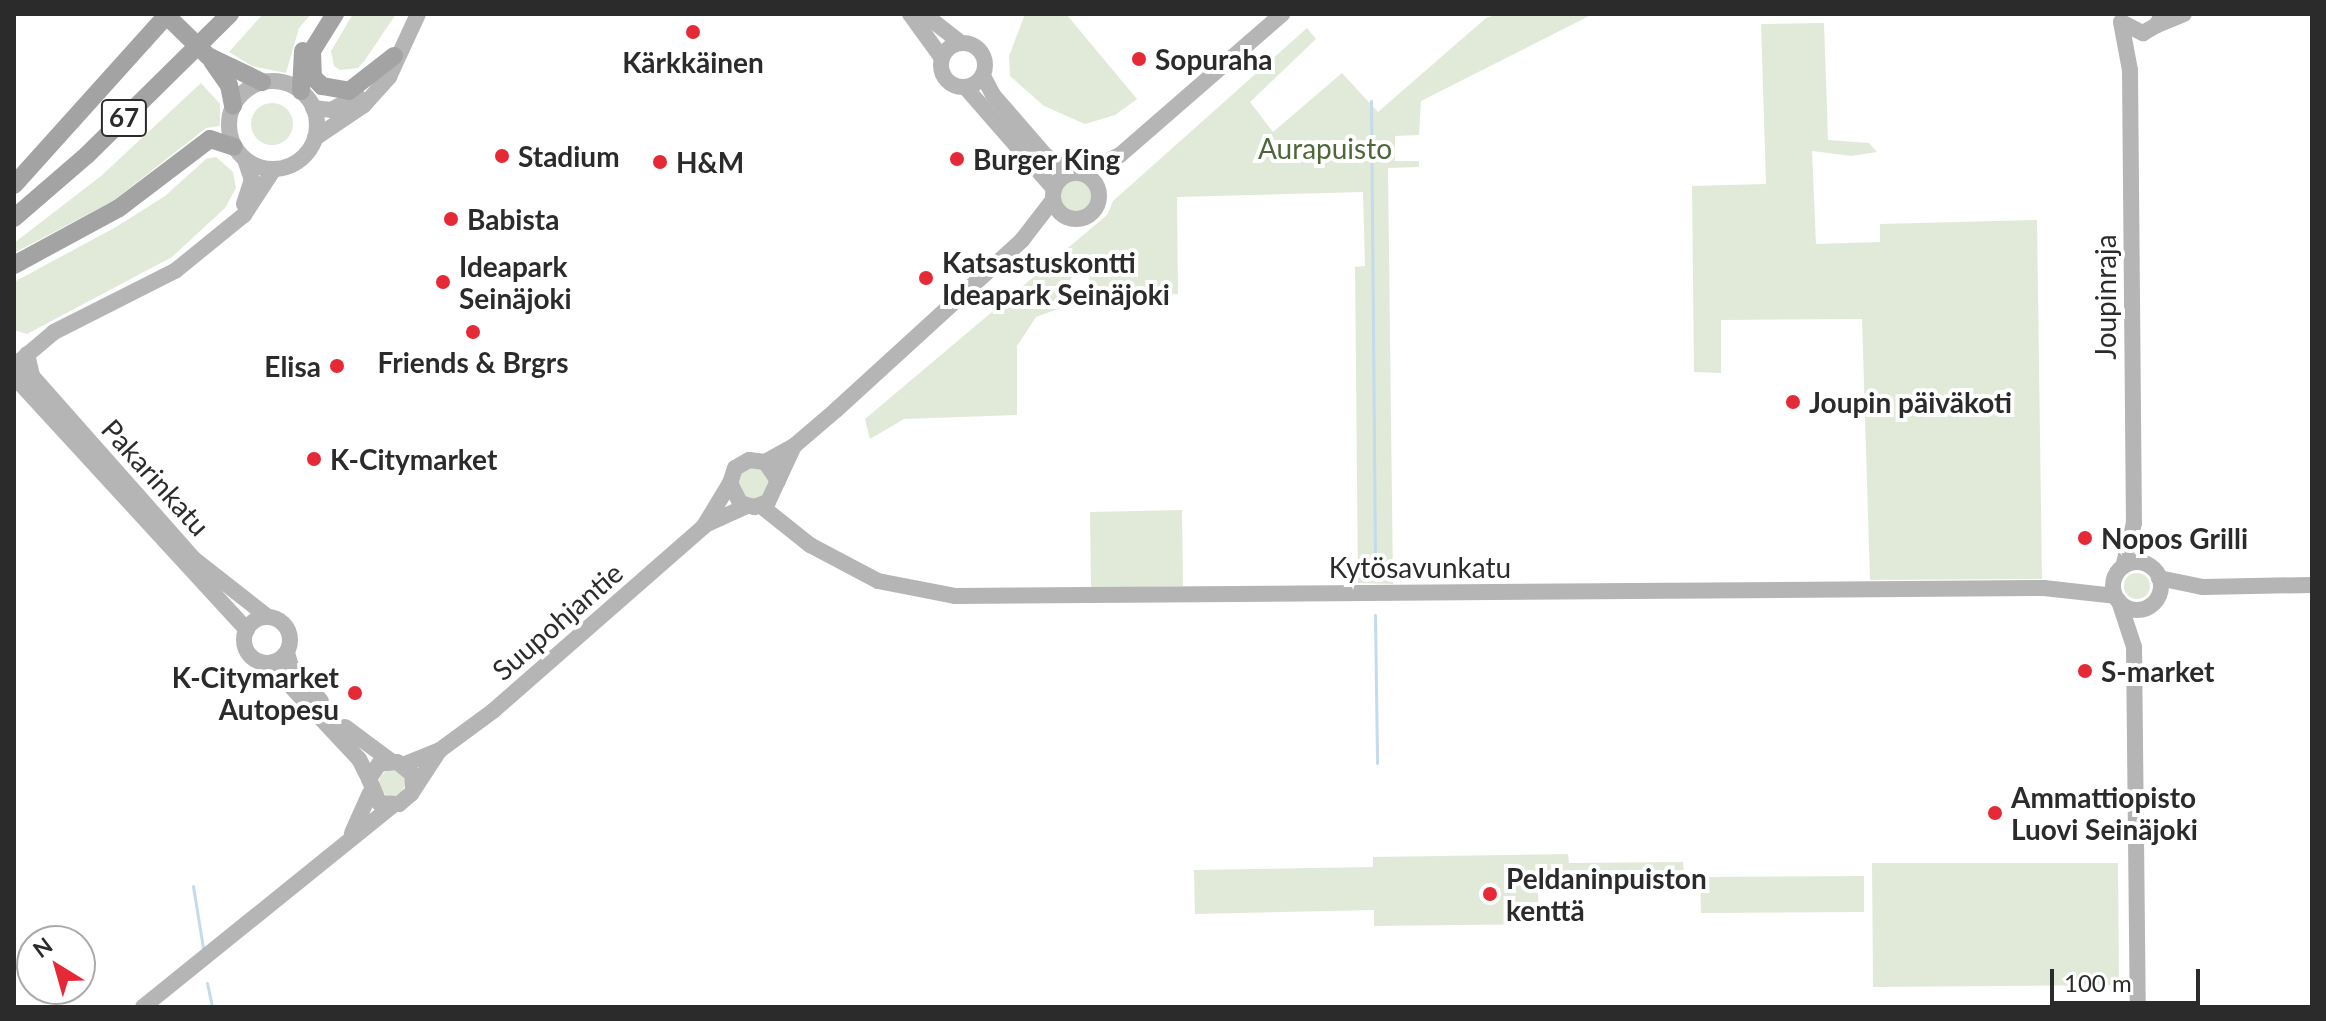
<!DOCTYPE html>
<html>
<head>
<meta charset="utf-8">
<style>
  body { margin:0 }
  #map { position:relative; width:2326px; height:1021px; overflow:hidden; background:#fff; font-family:Lato,sans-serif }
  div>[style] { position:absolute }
  .green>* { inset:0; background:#e1ead8 }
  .round { border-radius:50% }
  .stream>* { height:3px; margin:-1.5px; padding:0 1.5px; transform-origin:1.5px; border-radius:1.5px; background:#c3dbea }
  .secondary>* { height:16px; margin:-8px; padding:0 8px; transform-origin:8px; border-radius:8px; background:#b5b5b5 }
  .secondary>.ring { margin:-8px; padding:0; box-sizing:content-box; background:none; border:16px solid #b5b5b5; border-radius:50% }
  .primary>* { height:18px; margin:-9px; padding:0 9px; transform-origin:9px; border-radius:9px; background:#a3a3a3 }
  .primary-bridge>* { height:18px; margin:-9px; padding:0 9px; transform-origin:9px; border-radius:9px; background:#a3a3a3 }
  .dots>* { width:22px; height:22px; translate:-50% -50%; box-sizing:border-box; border:4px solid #fff; border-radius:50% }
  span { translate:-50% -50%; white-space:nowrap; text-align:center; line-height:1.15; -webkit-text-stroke:8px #fff; paint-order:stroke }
  .shield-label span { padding:2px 6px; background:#fff; border:2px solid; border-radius:6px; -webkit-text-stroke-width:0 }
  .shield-label { font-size:26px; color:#2b2b2b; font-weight:700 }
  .poi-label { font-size:28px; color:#2b2b2b; font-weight:700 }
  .left { translate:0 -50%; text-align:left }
  .right { translate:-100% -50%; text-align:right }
  .park-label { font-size:28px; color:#4e6739 }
  .street-label { font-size:28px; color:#2b2b2b }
  .frame { position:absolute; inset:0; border:16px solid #2b2b2b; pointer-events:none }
  .north { position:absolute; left:16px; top:925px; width:80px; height:80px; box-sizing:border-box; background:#fff; border:2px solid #aaa; border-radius:50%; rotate:323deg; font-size:22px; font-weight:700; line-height:32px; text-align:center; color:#2b2b2b }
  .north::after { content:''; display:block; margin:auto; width:28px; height:36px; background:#e62936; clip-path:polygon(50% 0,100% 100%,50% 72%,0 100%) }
  .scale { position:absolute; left:2050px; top:969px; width:150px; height:36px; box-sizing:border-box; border:4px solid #2b2b2b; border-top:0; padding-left:10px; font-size:24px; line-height:28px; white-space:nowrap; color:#2b2b2b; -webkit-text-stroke:6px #fff; paint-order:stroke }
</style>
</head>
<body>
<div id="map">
  <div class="green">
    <div style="clip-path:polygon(263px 14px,311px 14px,299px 28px,286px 73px,252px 66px,229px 52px)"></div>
    <div style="clip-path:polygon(353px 14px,396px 14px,365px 60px,358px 68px,340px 70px,334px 66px,331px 51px)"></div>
    <div style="clip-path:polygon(1025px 14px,1066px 14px,1137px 99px,1115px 115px,1085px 124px,1044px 106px,1010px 76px,1009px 56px)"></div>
    <div style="clip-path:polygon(1498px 14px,1593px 14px,1421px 101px,1419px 135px,1395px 136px,1395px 161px,1419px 161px,1419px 167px,1388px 168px,1393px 584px,1358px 583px,1355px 267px,1365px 266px,1363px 192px,1177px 197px,1178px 294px,1092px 297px,1088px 267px,1077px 267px,1069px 283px,1069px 305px,1036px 317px,1017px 346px,1017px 415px,904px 419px,870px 439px,865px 419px,1107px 215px,1113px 201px,1307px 28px,1316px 39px,1250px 102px,1273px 132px,1342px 73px,1378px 112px,1486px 18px)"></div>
    <div style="clip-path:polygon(1824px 23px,1828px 140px,1869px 143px,1877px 152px,1851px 156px,1812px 151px,1816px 244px,1880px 242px,1880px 224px,2037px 220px,2042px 579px,1870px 580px,1862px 319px,1721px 320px,1721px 373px,1694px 372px,1692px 186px,1766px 184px,1761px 24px)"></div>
    <div style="clip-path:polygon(201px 83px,220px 104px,220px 126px,206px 128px,113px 201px,14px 253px,14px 243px,101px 176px)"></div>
    <div class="round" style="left:251px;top:103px;width:42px;height:42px"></div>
    <div style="clip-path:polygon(216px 157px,233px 172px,236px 188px,225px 208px,172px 257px,27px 334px,14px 330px,14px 282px,116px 227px,165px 196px,206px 159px)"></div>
    <div class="round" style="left:1060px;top:180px;width:32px;height:32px"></div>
    <div class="round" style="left:738px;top:467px;width:32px;height:32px"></div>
    <div style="clip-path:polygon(1182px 510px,1183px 586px,1091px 588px,1090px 512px)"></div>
    <div class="round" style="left:2124px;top:573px;width:26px;height:26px"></div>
    <div class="round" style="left:379px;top:770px;width:26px;height:26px"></div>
    <div style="clip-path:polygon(1568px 854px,1569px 863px,1683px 862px,1684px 876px,1555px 878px,1555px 893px,1538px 893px,1539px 924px,1374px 926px,1374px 910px,1195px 914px,1194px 870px,1373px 867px,1373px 857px)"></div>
    <div style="clip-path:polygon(1872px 863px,2118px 863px,2119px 985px,1873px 987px)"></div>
    <div style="clip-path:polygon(1864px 876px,1864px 912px,1701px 913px,1700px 877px)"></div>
  </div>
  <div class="stream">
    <div style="left:1371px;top:101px;width:473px;rotate:89.5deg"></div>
    <div style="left:1375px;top:615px;width:148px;rotate:89.2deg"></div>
    <div style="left:193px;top:886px;width:63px;rotate:80.8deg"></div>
    <div style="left:207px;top:983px;width:25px;rotate:78deg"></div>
  </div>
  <div class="secondary">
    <div style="left:910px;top:14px;width:54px;rotate:54deg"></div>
    <div style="left:924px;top:14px;width:47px;rotate:38.1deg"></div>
    <div style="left:2121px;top:22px;width:49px;rotate:79.4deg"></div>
    <div style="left:2130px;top:70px;width:453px;rotate:89.5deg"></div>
    <div style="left:2134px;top:523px;width:45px;rotate:104deg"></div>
    <div style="left:2121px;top:22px;width:25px;rotate:27deg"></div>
    <div style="left:2143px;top:33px;width:16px;rotate:-30deg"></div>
    <div style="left:2157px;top:25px;width:12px;rotate:-66deg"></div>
    <div style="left:2157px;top:25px;width:29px;rotate:-22deg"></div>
    <div class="ring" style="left:941px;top:43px;width:28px;height:28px"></div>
    <div style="left:983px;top:76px;width:21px;rotate:62deg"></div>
    <div style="left:993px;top:95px;width:81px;rotate:49deg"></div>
    <div style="left:1046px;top:156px;width:30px;rotate:34deg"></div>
    <div class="ring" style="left:229px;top:81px;width:72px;height:72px"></div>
    <div style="left:966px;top:88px;width:134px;rotate:48.9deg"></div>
    <div style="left:313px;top:108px;width:18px;rotate:6deg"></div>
    <div style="left:331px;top:110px;width:30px;rotate:-27deg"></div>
    <div style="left:315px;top:138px;width:59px;rotate:-34deg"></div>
    <div style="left:364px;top:105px;width:38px;rotate:-48deg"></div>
    <div style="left:389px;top:77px;width:69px;rotate:-65.3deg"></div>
    <div class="ring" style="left:1053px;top:173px;width:30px;height:30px"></div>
    <div style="left:1082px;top:173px;width:42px;rotate:-25.3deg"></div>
    <div style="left:1120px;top:155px;width:215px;rotate:-41deg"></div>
    <div style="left:244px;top:204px;width:25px;rotate:-72deg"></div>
    <div style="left:252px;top:180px;width:21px;rotate:-109deg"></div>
    <div style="left:27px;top:354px;width:23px;rotate:77deg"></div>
    <div style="left:32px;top:376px;width:244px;rotate:48.5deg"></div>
    <div style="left:194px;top:559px;width:94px;rotate:38.1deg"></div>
    <div style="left:765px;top:462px;width:33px;rotate:-29deg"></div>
    <div style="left:794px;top:446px;width:55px;rotate:-40.6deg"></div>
    <div style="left:836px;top:410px;width:252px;rotate:-42.4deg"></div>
    <div style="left:1022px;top:240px;width:51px;rotate:-52.2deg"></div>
    <div style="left:778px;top:481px;width:23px;rotate:-124deg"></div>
    <div style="left:765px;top:462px;width:16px;rotate:-173deg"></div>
    <div style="left:749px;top:460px;width:16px;rotate:150deg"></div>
    <div style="left:735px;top:468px;width:16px;rotate:108deg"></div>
    <div style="left:730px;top:483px;width:22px;rotate:63deg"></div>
    <div style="left:740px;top:503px;width:15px;rotate:16deg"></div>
    <div style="left:754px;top:507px;width:15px;rotate:-20deg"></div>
    <div style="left:768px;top:502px;width:60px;rotate:-65.2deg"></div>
    <div style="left:761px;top:506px;width:63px;rotate:38.5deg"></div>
    <div style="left:810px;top:545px;width:77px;rotate:27.9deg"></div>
    <div style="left:878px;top:581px;width:78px;rotate:11deg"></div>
    <div style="left:955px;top:596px;width:1089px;rotate:-0.42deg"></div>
    <div style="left:2044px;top:588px;width:71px;rotate:6.4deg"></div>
    <div style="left:705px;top:525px;width:46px;rotate:-24.3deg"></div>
    <div class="ring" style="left:2113px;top:562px;width:32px;height:32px"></div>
    <div style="left:2159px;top:578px;width:45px;rotate:11.6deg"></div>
    <div style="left:2203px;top:587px;width:109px;rotate:-1.1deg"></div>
    <div style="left:2119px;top:601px;width:48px;rotate:71.9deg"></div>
    <div style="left:2134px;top:647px;width:360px;rotate:89.4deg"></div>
    <div class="ring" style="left:244px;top:617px;width:30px;height:30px"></div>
    <div style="left:247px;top:630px;width:333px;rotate:-132.6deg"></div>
    <div style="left:22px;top:385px;width:21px;rotate:-109deg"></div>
    <div style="left:15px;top:365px;width:51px;rotate:-40.2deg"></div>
    <div style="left:54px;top:332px;width:136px;rotate:-26.8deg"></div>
    <div style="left:175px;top:271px;width:89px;rotate:-39.1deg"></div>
    <div style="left:244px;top:215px;width:55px;rotate:-56.9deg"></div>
    <div style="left:287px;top:653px;width:17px;rotate:73deg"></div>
    <div style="left:292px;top:669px;width:43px;rotate:47.8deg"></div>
    <div style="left:270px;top:664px;width:130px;rotate:46.9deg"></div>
    <div style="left:359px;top:759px;width:22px;rotate:63deg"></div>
    <div style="left:345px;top:727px;width:57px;rotate:36.5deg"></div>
    <div style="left:403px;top:765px;width:40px;rotate:-22deg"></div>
    <div style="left:440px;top:750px;width:66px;rotate:-36.3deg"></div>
    <div style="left:493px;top:711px;width:281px;rotate:-41.2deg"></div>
    <div style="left:704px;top:526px;width:50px;rotate:-58.8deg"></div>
    <div style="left:413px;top:787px;width:13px;rotate:-94deg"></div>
    <div style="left:412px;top:774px;width:19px;rotate:-141deg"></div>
    <div style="left:397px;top:762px;width:18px;rotate:174deg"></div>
    <div style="left:379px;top:764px;width:18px;rotate:124deg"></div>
    <div style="left:369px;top:779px;width:26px;rotate:67deg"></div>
    <div style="left:379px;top:803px;width:20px;rotate:3deg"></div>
    <div style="left:399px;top:804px;width:16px;rotate:-40deg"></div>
    <div style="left:411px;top:794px;width:51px;rotate:-56.9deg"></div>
    <div style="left:352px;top:833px;width:44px;rotate:-65.8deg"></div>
    <div style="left:143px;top:1007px;width:320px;rotate:-38.9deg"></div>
  </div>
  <div class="primary">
    <div style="left:335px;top:14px;width:44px;rotate:121.9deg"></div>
    <div style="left:312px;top:51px;width:26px;rotate:88deg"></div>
    <div style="left:313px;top:77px;width:13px;rotate:45deg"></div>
    <div style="left:322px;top:86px;width:27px;rotate:10deg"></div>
    <div style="left:349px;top:91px;width:57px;rotate:-37.9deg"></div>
    <div style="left:208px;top:56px;width:60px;rotate:25.7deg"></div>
    <div style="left:212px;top:61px;width:29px;rotate:55deg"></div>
    <div style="left:229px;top:85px;width:21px;rotate:79deg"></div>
    <div style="left:301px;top:91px;width:40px;rotate:-87.1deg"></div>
    <div style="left:14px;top:185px;width:230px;rotate:-48deg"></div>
    <div style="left:14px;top:218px;width:96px;rotate:-40.8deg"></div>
    <div style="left:87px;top:155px;width:201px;rotate:-44.6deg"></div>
    <div style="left:14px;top:265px;width:119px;rotate:-28.5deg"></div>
    <div style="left:119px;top:208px;width:114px;rotate:-37.2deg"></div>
    <div style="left:210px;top:139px;width:25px;rotate:18deg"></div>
  </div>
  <div class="primary-bridge">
    <div style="left:168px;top:17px;width:56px;rotate:44.3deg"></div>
  </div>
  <div class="dots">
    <div style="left:693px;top:32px;background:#e62936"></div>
    <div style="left:1139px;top:59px;background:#e62936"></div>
    <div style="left:502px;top:156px;background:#e62936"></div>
    <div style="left:957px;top:159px;background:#e62936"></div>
    <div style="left:660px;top:162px;background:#e62936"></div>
    <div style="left:451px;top:219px;background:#e62936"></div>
    <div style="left:926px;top:278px;background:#e62936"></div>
    <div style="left:443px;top:282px;background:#e62936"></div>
    <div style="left:473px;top:332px;background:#e62936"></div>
    <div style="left:337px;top:366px;background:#e62936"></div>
    <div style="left:1793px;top:402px;background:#e62936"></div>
    <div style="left:314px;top:459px;background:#e62936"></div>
    <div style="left:2085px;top:538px;background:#e62936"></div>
    <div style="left:2085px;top:671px;background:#e62936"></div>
    <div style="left:355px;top:693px;background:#e62936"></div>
    <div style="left:1995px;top:813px;background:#e62936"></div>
    <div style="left:1490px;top:894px;background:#e62936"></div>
  </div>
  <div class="shield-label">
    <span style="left:124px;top:118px">67</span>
  </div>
  <div class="poi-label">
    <span class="left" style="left:1155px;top:59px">Sopuraha</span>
    <span style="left:693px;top:62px">Kärkkäinen</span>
    <span class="left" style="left:518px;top:156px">Stadium</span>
    <span class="left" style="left:973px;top:159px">Burger King</span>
    <span class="left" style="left:676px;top:162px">H&amp;M</span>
    <span class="left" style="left:467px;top:219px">Babista</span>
    <span class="left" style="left:942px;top:278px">Katsastuskontti<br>Ideapark Seinäjoki</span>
    <span class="left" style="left:459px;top:282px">Ideapark<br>Seinäjoki</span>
    <span style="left:473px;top:362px">Friends &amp; Brgrs</span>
    <span class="right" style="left:321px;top:366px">Elisa</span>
    <span class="left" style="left:1809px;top:402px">Joupin päiväkoti</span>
    <span class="left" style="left:330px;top:459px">K-Citymarket</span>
    <span class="left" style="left:2101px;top:538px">Nopos Grilli</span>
    <span class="left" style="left:2101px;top:671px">S-market</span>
    <span class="right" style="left:339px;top:693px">K-Citymarket<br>Autopesu</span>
    <span class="left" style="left:2011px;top:813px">Ammattiopisto<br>Luovi Seinäjoki</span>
    <span class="left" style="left:1506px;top:894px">Peldaninpuiston<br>kenttä</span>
  </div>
  <div class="park-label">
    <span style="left:1325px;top:148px">Aurapuisto</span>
  </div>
  <div class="street-label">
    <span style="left:2105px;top:297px;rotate:-90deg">Joupinraja</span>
    <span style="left:156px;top:477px;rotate:48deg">Pakarinkatu</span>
    <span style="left:1420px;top:567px">Kytösavunkatu</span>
    <span style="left:557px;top:621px;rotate:-41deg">Suupohjantie</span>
  </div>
  <div class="frame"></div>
  <div class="north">N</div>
  <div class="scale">100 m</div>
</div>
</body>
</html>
